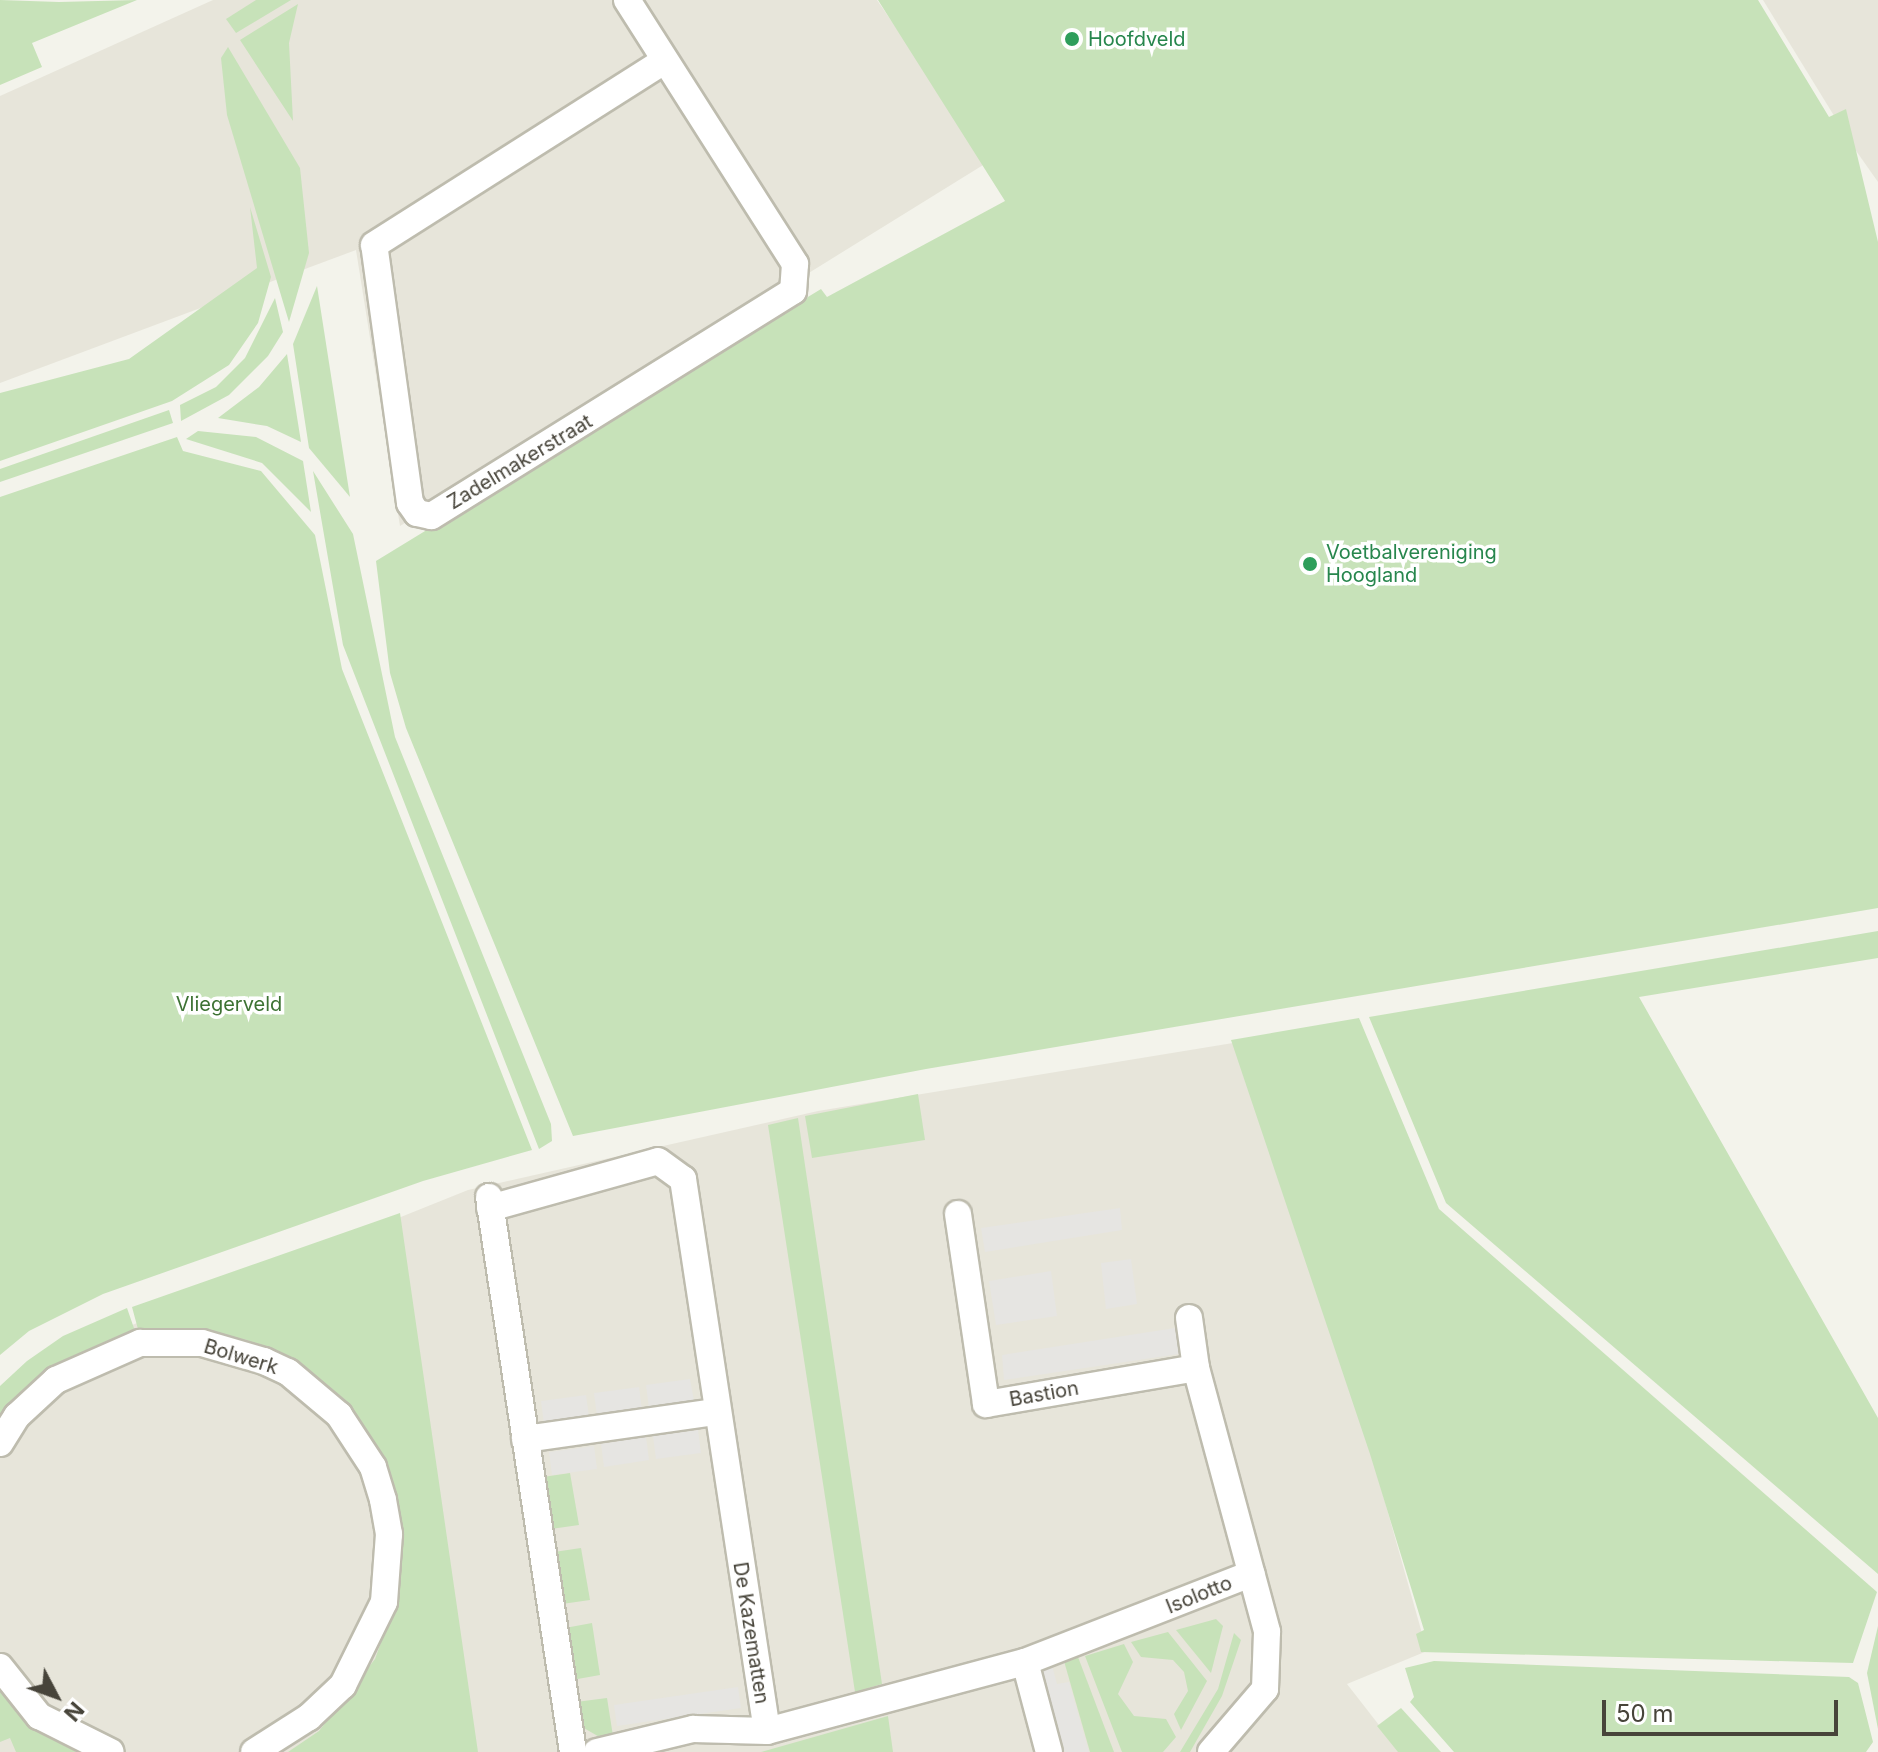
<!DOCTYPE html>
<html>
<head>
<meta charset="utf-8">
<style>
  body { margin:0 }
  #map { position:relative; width:1878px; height:1752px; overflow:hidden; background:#f3f3eb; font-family:Inter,sans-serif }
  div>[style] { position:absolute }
  .residential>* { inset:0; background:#e7e5da }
  .green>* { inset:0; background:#c7e2b9 }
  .parking>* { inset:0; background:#e6e5e2 }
  .roads { filter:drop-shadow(2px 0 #bebcae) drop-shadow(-2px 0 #bebcae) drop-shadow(0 2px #bebcae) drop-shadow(0 -2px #bebcae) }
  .street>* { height:26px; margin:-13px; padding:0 13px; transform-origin:13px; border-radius:13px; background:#fff }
  .dots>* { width:22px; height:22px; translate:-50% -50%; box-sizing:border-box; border:4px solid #fff; border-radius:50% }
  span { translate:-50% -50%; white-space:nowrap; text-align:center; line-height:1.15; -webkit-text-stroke:7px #fff; paint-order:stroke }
  .leisure-label { font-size:20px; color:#27864d }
  .left { translate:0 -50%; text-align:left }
  .street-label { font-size:20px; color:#47443a }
  .park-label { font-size:20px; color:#3d7233 }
  .north { position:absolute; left:16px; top:1656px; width:80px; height:80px; -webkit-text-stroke:6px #fff; paint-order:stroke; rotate:131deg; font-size:22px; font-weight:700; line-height:32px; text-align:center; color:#47443a }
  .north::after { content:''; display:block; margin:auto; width:28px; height:36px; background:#47443a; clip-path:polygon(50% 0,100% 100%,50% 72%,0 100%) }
  .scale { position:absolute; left:1602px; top:1700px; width:236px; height:36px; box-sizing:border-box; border:4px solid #47443a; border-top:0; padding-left:10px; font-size:24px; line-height:28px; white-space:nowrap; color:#47443a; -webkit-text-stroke:6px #fff; paint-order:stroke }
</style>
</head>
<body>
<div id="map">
  <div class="residential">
    <div style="clip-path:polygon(213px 0,877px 0,988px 162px,400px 526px,356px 250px,0 383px,0 96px)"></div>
    <div style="clip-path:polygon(1763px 0,1878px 0,1878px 182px,1852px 145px)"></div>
    <div style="clip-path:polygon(1233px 1043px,1372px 1456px,1427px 1651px,1347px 1684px,1400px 1752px,0 1752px,0 1402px,60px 1354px,468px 1190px,818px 1111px)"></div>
  </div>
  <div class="green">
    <div style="clip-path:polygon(0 0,59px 2px,137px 0,32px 43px,42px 67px,0 85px)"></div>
    <div style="clip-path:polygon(256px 0,291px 0,236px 33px,226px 19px)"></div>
    <div style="clip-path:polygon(878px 0,1758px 0,1829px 117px,1846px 109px,1878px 242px,1878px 908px,926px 1069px,573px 1136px,406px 728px,390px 673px,376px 561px,821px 289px,827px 297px,1005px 201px)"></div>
    <div style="clip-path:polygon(298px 4px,289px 43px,293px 121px,240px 40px)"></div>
    <div style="clip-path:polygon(228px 47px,300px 168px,309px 253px,289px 322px,227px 115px,221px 58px)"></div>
    <div style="clip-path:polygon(250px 207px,271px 277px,258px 323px,229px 365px,172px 401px,0 461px,0 393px,129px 359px,257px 268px)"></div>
    <div style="clip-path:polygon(317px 286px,350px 497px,309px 448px,293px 344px)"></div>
    <div style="clip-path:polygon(275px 298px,283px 332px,268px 356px,229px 395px,181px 421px,180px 405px,216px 387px,245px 358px)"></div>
    <div style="clip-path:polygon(287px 354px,301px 442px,267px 426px,218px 418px,259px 387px)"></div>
    <div style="clip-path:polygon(169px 410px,173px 423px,0 482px,0 469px)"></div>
    <div style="clip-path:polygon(198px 431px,256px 437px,303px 461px,311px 512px,262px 463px,186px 439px)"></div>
    <div style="clip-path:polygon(177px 437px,183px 451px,261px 471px,315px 535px,342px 669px,532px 1150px,423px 1181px,103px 1294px,29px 1331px,0 1355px,0 497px)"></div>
    <div style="clip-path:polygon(313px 471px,353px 534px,395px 737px,551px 1124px,552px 1141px,539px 1149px,343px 645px)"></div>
    <div style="clip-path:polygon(1878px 931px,1878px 958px,1639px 997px,1878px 1418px,1878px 1574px,1446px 1203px,1369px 1017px)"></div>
    <div style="clip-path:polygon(1359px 1018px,1439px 1209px,1877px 1592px,1853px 1663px,1421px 1652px,1416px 1634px,1424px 1630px,1370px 1454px,1231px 1040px)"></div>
    <div style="clip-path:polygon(918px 1094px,925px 1140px,812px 1158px,805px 1116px)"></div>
    <div style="clip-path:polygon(798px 1118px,882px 1684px,855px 1692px,768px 1125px)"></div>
    <div style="clip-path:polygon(400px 1213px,478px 1752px,288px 1752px,319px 1731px,375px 1659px,395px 1603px,400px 1531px,349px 1409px,329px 1388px,247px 1340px,202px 1331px,139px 1333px,132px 1307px)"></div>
    <div style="clip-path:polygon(127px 1308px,136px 1334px,67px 1360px,0 1418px,0 1386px,27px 1361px,63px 1336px)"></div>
    <div style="clip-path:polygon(570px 1473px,579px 1525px,551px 1529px,543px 1477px)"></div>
    <div style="clip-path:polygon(581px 1548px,590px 1600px,562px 1604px,554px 1552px)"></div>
    <div style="clip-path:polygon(1216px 1619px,1223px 1626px,1211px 1673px,1176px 1630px)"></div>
    <div style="clip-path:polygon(592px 1623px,600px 1675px,572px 1680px,565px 1628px)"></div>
    <div style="clip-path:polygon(1878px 1626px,1878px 1729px,1867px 1673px)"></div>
    <div style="clip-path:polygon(1168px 1632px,1207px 1681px,1181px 1730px,1174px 1714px,1188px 1691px,1184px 1672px,1173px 1660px,1141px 1657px,1131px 1642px)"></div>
    <div style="clip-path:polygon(1234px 1633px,1241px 1640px,1222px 1696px,1190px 1752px,1180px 1752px,1218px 1689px)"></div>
    <div style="clip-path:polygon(1124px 1644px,1133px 1662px,1118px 1694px,1134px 1716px,1166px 1719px,1176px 1737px,1163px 1752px,1122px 1752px,1085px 1656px)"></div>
    <div style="clip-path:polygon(1078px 1657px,1114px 1752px,1090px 1752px,1064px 1661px)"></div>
    <div style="clip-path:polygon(1434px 1661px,1849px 1677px,1858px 1683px,1873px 1742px,1866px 1752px,1454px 1752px,1410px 1702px,1414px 1697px,1405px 1668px)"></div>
    <div style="clip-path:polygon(0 1688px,29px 1721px,76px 1752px,16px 1752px,10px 1738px,0 1742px)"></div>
    <div style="clip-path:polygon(607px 1698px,613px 1736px,603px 1739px,582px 1727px,576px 1702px)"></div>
    <div style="clip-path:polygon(1401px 1708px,1441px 1752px,1398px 1752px,1377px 1726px)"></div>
    <div style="clip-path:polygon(888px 1716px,893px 1752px,761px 1752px)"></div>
  </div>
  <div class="parking">
    <div style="clip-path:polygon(1120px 1208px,1122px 1230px,985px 1252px,981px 1228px)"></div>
    <div style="clip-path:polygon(1131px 1259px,1137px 1304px,1106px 1309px,1101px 1263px)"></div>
    <div style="clip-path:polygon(1051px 1271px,1057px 1316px,996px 1325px,989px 1281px)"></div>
    <div style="clip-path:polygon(1175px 1328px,1179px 1354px,1004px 1380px,1002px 1355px)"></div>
    <div style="clip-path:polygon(690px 1379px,694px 1401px,649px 1408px,646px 1385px)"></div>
    <div style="clip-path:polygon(639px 1387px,642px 1410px,597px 1416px,594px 1393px)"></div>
    <div style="clip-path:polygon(586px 1395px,589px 1417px,544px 1424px,541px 1401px)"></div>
    <div style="clip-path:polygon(698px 1430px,701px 1453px,656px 1459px,653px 1436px)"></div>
    <div style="clip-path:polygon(646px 1437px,649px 1460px,604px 1467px,601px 1444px)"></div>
    <div style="clip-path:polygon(594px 1446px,597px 1469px,552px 1475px,549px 1452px)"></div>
    <div style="clip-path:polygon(1051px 1662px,1057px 1684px,1069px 1682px,1089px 1752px,1065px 1752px,1040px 1665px)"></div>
    <div style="clip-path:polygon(738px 1687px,741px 1708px,617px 1726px,614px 1705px)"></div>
  </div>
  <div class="roads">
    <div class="street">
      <div style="left:627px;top:0;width:313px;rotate:57.5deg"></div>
      <div style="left:795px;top:264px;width:27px;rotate:94deg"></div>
      <div style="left:793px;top:291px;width:426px;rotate:148.1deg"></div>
      <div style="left:431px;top:516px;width:14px;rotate:-168deg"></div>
      <div style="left:417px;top:513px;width:12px;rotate:-125deg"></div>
      <div style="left:410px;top:503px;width:260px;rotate:-97.9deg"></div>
      <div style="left:374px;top:245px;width:343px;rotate:-32.4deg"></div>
      <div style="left:489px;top:1197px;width:561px;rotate:81.39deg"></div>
      <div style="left:490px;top:1208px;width:174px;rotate:-15.6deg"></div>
      <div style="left:658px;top:1161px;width:31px;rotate:36deg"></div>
      <div style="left:683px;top:1179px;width:558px;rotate:81.35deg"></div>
      <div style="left:767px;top:1731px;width:74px;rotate:-178.5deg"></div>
      <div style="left:693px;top:1729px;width:99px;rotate:166.5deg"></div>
      <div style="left:958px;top:1214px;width:192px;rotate:81.6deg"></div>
      <div style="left:986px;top:1404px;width:213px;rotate:-9.7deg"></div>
      <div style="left:1196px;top:1368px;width:273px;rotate:74.9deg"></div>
      <div style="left:1267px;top:1632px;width:57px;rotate:92deg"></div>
      <div style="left:1265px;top:1689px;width:83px;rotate:130.6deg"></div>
      <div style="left:1189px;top:1318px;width:50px;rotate:82deg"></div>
      <div style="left:525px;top:1439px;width:192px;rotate:-8.1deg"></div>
      <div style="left:0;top:1443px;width:32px;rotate:-58deg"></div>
      <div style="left:17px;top:1416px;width:53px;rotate:-42.7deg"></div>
      <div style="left:56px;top:1380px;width:92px;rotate:-23.8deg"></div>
      <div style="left:140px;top:1343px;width:62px"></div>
      <div style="left:202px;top:1343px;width:65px;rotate:16.2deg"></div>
      <div style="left:264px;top:1361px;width:26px;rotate:25deg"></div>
      <div style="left:288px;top:1372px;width:67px;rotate:40.1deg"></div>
      <div style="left:339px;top:1415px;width:62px;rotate:56.8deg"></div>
      <div style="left:373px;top:1467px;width:34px;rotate:73deg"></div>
      <div style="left:383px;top:1500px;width:35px;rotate:80deg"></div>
      <div style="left:389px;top:1534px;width:68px;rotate:94.2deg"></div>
      <div style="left:384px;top:1602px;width:93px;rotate:116.3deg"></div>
      <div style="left:343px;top:1685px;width:47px;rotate:136.7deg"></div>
      <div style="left:309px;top:1717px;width:65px;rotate:147.5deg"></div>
      <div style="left:1025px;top:1662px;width:93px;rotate:75.1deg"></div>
      <div style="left:0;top:1667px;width:63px;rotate:51.5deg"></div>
      <div style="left:39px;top:1716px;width:80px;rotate:26.6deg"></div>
      <div style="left:767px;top:1731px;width:267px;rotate:-15deg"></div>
      <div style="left:1025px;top:1662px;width:243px;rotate:-21.3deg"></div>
    </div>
  </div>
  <div class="dots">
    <div style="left:1072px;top:39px;background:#2e9e5b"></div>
    <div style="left:1310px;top:564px;background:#2e9e5b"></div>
  </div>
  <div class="leisure-label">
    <span class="left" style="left:1088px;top:39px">Hoofdveld</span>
    <span class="left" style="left:1326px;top:564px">Voetbalvereniging<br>Hoogland</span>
  </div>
  <div class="street-label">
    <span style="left:520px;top:462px;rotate:-31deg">Zadelmakerstraat</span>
    <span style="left:241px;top:1357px;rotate:17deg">Bolwerk</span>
    <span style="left:1044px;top:1394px;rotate:-10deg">Bastion</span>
    <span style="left:1199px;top:1595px;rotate:-22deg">Isolotto</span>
    <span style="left:751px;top:1633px;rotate:81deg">De Kazematten</span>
  </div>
  <div class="park-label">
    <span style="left:229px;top:1004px">Vliegerveld</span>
  </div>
  <div class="north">N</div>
  <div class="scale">50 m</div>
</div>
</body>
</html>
